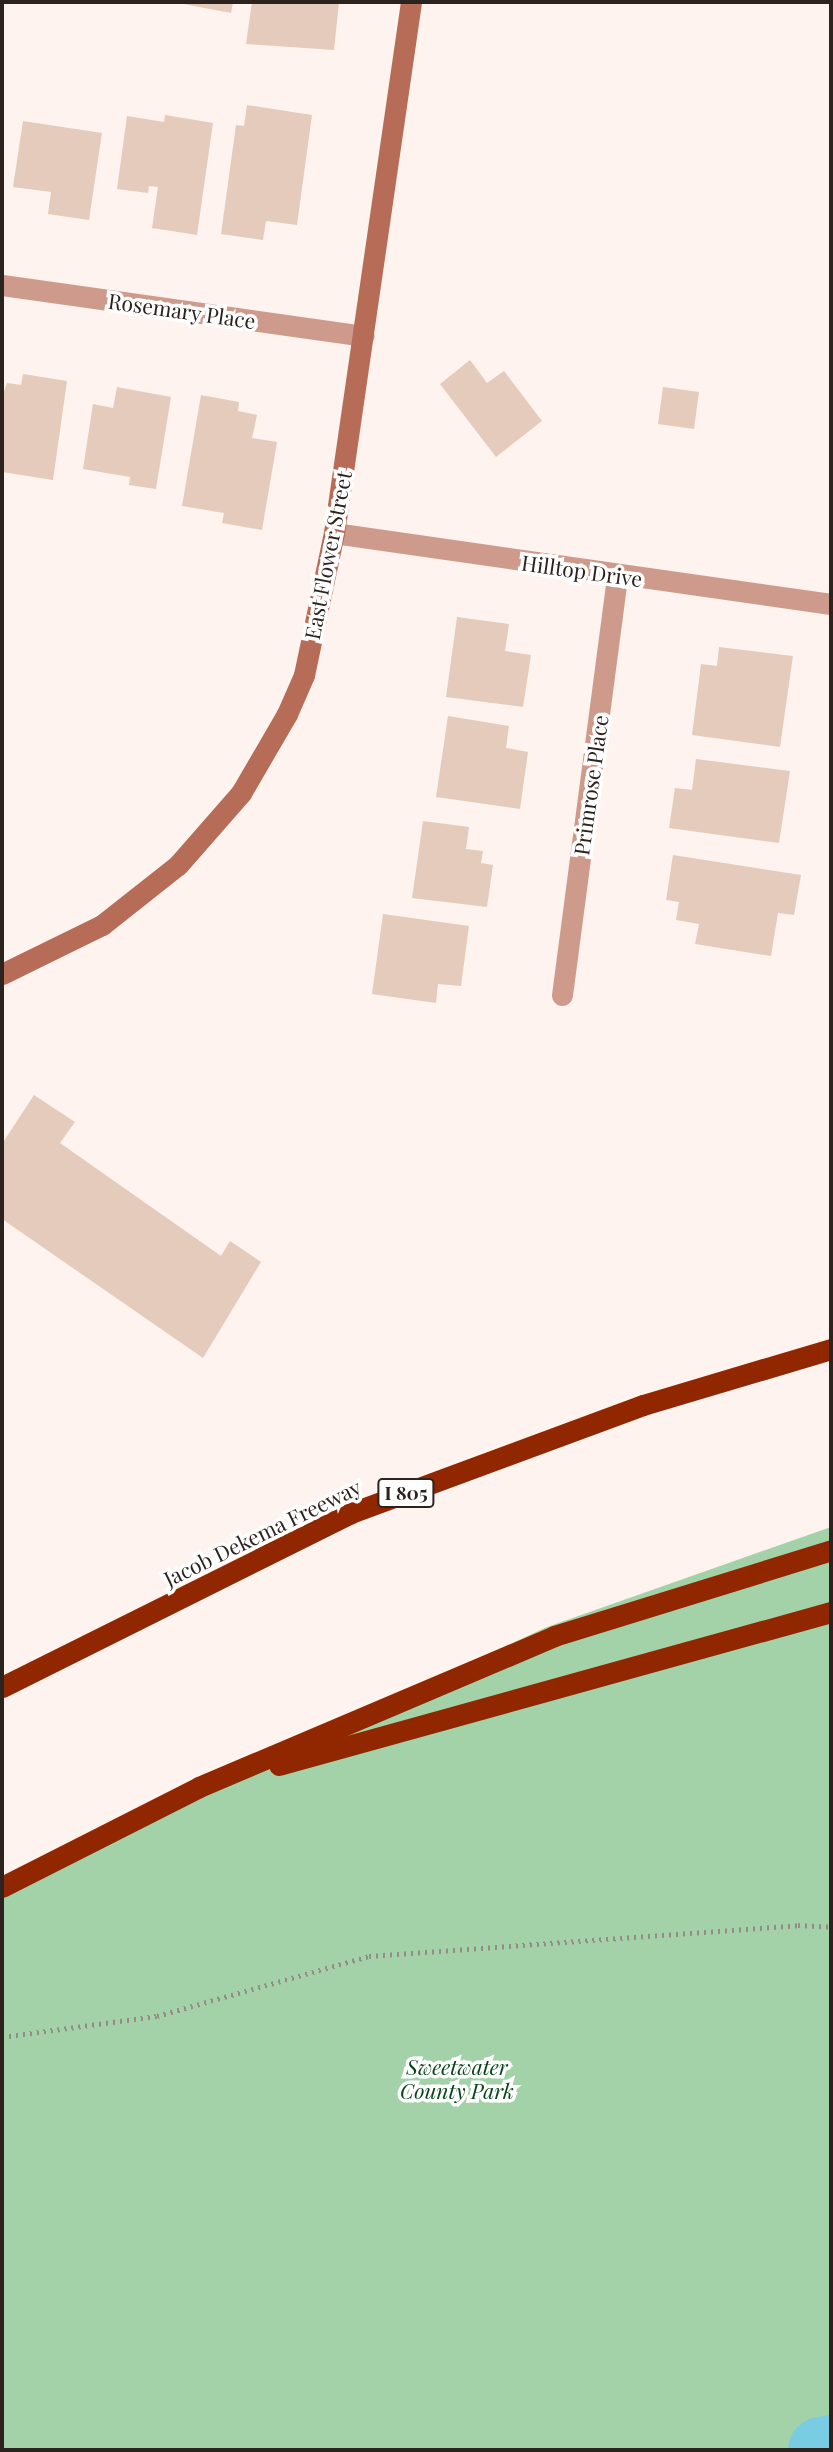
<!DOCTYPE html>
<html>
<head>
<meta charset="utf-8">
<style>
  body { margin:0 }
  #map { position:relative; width:833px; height:2452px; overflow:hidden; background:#fef3ee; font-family:"Playfair Display",serif }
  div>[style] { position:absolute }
  .green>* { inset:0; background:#a3d2a8 }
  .river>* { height:66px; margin:-33px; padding:0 33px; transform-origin:33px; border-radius:33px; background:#79cde3 }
  .building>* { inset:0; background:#e4cbbc }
  .path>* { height:4.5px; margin-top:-2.25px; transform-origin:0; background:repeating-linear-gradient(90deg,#968c87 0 2px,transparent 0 7px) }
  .street>* { height:21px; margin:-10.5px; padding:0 10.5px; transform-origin:10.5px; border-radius:10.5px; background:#ce9a8b }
  .secondary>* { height:21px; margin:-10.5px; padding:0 10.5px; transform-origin:10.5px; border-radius:10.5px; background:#b66c57 }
  .highway>* { height:21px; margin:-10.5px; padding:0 10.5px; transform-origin:10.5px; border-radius:10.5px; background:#912701 }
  span { translate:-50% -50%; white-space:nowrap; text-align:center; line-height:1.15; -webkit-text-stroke:7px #fff; paint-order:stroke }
  .shield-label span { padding:2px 5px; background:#fff; border:2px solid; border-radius:5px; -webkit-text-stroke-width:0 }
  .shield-label { font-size:19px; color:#2c221e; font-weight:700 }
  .street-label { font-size:21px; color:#2c221e }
  .park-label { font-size:21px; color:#074418; font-style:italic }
  .frame { position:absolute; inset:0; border:4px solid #2c221e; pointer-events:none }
</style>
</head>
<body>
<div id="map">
  <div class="green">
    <div style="clip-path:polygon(831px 1527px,831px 2450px,2px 2450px,2px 1887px,199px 1787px,547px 1627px)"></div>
  </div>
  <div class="river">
    <div style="left:821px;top:2450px;width:10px;rotate:-11deg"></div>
  </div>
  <div class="building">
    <div style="clip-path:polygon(173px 2px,233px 2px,231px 13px)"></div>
    <div style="clip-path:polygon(252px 2px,339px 2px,334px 50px,246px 44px)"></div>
    <div style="clip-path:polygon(247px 105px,312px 115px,297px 225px,266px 221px,263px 240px,221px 234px,236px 125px,244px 126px)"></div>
    <div style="clip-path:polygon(165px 115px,213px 123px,197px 235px,152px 228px,158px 187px,149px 186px,148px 193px,117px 189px,127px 116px,164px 122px)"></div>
    <div style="clip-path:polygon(23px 121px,102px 133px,89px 220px,48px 214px,51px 192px,13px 187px)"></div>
    <div style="clip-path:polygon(470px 360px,487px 383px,504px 371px,542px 421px,496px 457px,440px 384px)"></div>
    <div style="clip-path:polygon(23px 374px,67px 381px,53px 480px,2px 472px,2px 397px,7px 383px,21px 385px)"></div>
    <div style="clip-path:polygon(117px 387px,171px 397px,156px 489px,129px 485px,130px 477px,83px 469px,93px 404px,113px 408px)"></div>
    <div style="clip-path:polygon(663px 387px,699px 392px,694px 429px,658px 424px)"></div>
    <div style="clip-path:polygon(201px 395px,239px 402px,238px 411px,257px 415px,252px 438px,277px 442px,262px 530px,222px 523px,224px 513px,182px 506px)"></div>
    <div style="clip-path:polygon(457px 617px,509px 624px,505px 651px,531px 655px,523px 707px,446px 697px)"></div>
    <div style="clip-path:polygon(719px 647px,793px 656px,780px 747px,692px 735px,701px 664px,717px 666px)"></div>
    <div style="clip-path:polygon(448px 716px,509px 726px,506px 748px,528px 752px,520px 809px,436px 797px)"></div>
    <div style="clip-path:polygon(696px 759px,790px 771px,779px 843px,669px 828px,675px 788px,692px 790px)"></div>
    <div style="clip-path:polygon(423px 821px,469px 827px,466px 849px,483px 851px,481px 863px,493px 865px,487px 907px,412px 898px)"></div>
    <div style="clip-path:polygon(673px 855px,801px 875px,794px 915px,778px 913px,771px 956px,695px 944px,699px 924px,676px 920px,679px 902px,666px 900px)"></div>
    <div style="clip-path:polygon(383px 914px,469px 926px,461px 986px,438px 984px,436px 1003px,372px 994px)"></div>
    <div style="clip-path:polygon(34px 1095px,75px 1122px,60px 1143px,221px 1256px,230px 1241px,261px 1262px,203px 1358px,2px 1219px,2px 1144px)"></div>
  </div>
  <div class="path">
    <div style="left:2px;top:2037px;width:156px;rotate:-7.7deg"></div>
    <div style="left:157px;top:2016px;width:220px;rotate:-15.8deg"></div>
    <div style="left:369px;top:1956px;width:430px;rotate:-4.1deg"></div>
    <div style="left:798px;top:1925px;width:33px;rotate:3deg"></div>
  </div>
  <div class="street">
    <div style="left:2px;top:285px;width:365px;rotate:8deg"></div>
    <div style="left:334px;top:533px;width:502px;rotate:8.13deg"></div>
    <div style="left:562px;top:995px;width:423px;rotate:-82.5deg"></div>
  </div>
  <div class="secondary">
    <div style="left:2px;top:974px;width:111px;rotate:-26.1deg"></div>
    <div style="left:102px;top:925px;width:97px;rotate:-38.3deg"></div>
    <div style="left:178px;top:865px;width:96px;rotate:-48.8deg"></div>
    <div style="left:241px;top:793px;width:91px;rotate:-59.8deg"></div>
    <div style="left:287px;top:714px;width:43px;rotate:-66.4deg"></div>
    <div style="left:304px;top:675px;width:145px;rotate:-78.1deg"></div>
    <div style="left:334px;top:533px;width:537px;rotate:-81.75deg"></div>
  </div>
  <div class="highway">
    <div style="left:2px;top:1687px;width:390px;rotate:-26.5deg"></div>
    <div style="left:351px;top:1513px;width:311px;rotate:-20.3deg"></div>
    <div style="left:643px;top:1405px;width:196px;rotate:-16.6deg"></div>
    <div style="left:279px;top:1765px;width:573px;rotate:-15.49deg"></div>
    <div style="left:2px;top:1887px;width:221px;rotate:-26.9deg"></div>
    <div style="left:199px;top:1787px;width:386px;rotate:-23deg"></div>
    <div style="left:554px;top:1636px;width:290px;rotate:-17.2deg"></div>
  </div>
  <div class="shield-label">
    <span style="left:406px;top:1493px">I 805</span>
  </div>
  <div class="street-label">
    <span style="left:182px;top:310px;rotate:8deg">Rosemary Place</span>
    <span style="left:327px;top:555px;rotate:-79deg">East Flower Street</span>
    <span style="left:582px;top:570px;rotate:8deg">Hilltop Drive</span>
    <span style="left:590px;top:785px;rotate:-82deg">Primrose Place</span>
    <span style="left:262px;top:1532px;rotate:-26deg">Jacob Dekema Freeway</span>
  </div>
  <div class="park-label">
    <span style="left:457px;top:2078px">Sweetwater<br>County Park</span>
  </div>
  <div class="frame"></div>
</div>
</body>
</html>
